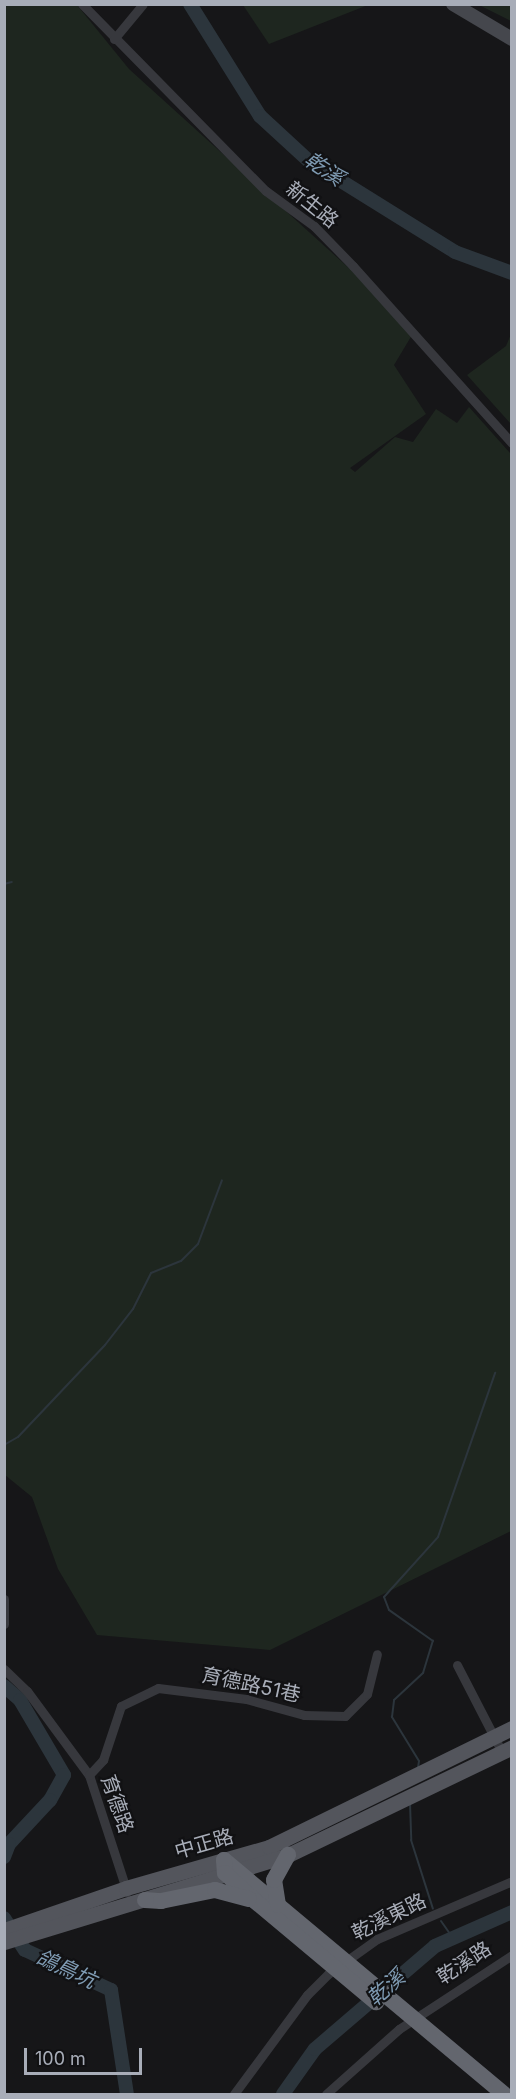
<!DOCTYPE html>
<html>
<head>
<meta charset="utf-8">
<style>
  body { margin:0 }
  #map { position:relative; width:516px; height:2099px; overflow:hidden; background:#161618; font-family:Inter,"Noto Sans TC",sans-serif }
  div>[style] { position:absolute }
  .green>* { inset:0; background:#1e261f }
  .stream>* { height:2px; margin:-1px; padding:0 1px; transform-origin:1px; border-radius:1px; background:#2c353c }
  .river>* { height:14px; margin:-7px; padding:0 7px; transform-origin:7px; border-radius:7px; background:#2c353c }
  .street>* { height:9px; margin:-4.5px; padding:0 4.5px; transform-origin:4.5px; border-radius:4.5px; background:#37383d }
  .secondary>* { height:14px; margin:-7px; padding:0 7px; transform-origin:7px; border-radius:7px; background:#45474d }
  .primary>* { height:15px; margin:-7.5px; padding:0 7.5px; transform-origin:7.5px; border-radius:7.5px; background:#53555c }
  .highway>* { height:16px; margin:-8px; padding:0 8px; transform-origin:8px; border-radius:8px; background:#63666e }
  span { translate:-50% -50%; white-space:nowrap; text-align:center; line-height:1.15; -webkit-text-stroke:4.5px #111113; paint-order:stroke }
  .street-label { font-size:20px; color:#a8adb8 }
  .water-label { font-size:21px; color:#7f9bb3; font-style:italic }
  .frame { position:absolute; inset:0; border:6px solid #a8adb8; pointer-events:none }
  .scale { position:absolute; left:24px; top:2048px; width:118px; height:27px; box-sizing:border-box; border:3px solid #a8adb8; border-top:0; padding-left:8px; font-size:18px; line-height:21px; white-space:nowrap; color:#a8adb8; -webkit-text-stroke:4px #111113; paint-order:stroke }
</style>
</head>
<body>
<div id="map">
  <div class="green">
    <div style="clip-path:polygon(4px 5px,77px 5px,129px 69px,351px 270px,412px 335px,394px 365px,426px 414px,350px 468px,355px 472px,395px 437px,413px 442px,436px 409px,457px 423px,469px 407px,511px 454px,511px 1531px,270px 1650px,97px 1635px,58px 1569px,32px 1497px,5px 1475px)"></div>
    <div style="clip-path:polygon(243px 5px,368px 5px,269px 44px)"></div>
    <div style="clip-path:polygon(479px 5px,511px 5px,511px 21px)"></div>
    <div style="clip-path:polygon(511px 334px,512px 424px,511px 424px,467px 375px,506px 346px)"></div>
  </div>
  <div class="stream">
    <div style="left:4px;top:884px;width:8px;rotate:-14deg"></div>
    <div style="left:4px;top:1445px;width:16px;rotate:-30deg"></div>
    <div style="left:18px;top:1437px;width:127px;rotate:-46.6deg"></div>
    <div style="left:105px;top:1345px;width:46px;rotate:-52.1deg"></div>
    <div style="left:133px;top:1309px;width:40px;rotate:-63.4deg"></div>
    <div style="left:151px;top:1273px;width:32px;rotate:-22deg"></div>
    <div style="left:181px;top:1261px;width:24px;rotate:-45deg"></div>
    <div style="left:198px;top:1244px;width:68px;rotate:-69.4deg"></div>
    <div style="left:418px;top:1768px;width:7px;rotate:-82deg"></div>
    <div style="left:419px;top:1761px;width:52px;rotate:-121.5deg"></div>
    <div style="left:392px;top:1717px;width:17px;rotate:-83deg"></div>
    <div style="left:394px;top:1700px;width:40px;rotate:-43deg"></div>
    <div style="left:423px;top:1673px;width:34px;rotate:-73deg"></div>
    <div style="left:433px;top:1641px;width:54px;rotate:-144.8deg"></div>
    <div style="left:389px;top:1610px;width:14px;rotate:-111deg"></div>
    <div style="left:384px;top:1597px;width:81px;rotate:-48deg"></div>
    <div style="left:438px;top:1537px;width:174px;rotate:-70.8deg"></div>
    <div style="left:410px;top:1803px;width:37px;rotate:88deg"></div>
    <div style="left:411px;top:1840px;width:72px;rotate:72.3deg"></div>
    <div style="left:441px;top:1921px;width:21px;rotate:55deg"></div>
  </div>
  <div class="river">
    <div style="left:190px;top:4px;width:132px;rotate:58deg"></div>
    <div style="left:260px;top:116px;width:67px;rotate:42.6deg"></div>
    <div style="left:309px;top:161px;width:172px;rotate:31.9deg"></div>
    <div style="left:455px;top:252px;width:61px;rotate:20.2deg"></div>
    <div style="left:4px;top:1686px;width:21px;rotate:41deg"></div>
    <div style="left:20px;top:1700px;width:87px;rotate:59.6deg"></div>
    <div style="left:64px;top:1775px;width:29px;rotate:119deg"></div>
    <div style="left:50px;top:1800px;width:60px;rotate:133deg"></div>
    <div style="left:9px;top:1844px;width:14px;rotate:111deg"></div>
    <div style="left:4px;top:1918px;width:38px;rotate:57deg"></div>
    <div style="left:25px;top:1950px;width:95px;rotate:24.9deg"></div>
    <div style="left:111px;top:1990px;width:105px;rotate:81.3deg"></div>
    <div style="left:283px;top:2094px;width:55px;rotate:-54.6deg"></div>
    <div style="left:315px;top:2049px;width:158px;rotate:-40.6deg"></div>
    <div style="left:435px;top:1946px;width:84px;rotate:-23.8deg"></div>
  </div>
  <div class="street">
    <div style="left:82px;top:4px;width:262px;rotate:45.5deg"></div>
    <div style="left:266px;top:191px;width:59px;rotate:36.1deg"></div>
    <div style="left:314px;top:226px;width:56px;rotate:45.7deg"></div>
    <div style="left:353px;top:266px;width:238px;rotate:48.1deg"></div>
    <div style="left:114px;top:39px;width:45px;rotate:-50.4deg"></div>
    <div style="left:4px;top:1599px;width:25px;rotate:90deg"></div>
    <div style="left:457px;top:1665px;width:98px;rotate:62.7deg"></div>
    <div style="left:4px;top:1669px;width:32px;rotate:44deg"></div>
    <div style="left:27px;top:1691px;width:104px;rotate:53.6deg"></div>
    <div style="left:89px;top:1775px;width:123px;rotate:72deg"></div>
    <div style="left:89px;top:1775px;width:21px;rotate:-47deg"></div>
    <div style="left:103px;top:1760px;width:57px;rotate:-71.6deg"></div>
    <div style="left:121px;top:1706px;width:41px;rotate:-25.9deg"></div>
    <div style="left:158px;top:1688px;width:89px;rotate:7.1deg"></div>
    <div style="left:246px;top:1699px;width:60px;rotate:15.4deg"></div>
    <div style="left:304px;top:1715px;width:41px;rotate:1.4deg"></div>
    <div style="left:345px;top:1716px;width:31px;rotate:-45deg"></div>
    <div style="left:367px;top:1694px;width:41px;rotate:-76deg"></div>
    <div style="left:234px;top:2094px;width:123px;rotate:-53.6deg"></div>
    <div style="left:307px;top:1995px;width:30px;rotate:-45deg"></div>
    <div style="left:328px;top:1974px;width:60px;rotate:-35.5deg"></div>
    <div style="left:377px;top:1939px;width:147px;rotate:-23.2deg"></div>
    <div style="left:326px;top:2094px;width:98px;rotate:-41.7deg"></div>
    <div style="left:399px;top:2029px;width:135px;rotate:-33.2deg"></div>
  </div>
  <div class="secondary">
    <div style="left:453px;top:4px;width:69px;rotate:30.7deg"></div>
  </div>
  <div class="primary">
    <div style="left:4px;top:1930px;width:129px;rotate:-19deg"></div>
    <div style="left:126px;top:1888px;width:149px;rotate:-16deg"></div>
    <div style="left:269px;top:1847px;width:271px;rotate:-26.1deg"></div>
    <div style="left:4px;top:1942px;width:297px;rotate:-17deg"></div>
    <div style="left:288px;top:1855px;width:249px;rotate:-25.7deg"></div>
  </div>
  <div class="highway">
    <div style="left:224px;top:1860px;width:365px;rotate:39.9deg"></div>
    <div style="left:224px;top:1860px;width:13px;rotate:86deg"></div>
    <div style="left:225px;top:1873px;width:41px;rotate:43deg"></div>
    <div style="left:255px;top:1901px;width:158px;rotate:39.9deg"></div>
    <div style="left:145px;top:1900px;width:16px;rotate:4deg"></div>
    <div style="left:161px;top:1901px;width:55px;rotate:-11.5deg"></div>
    <div style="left:215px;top:1890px;width:35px;rotate:15deg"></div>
    <div style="left:278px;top:1905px;width:25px;rotate:-99deg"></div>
    <div style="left:274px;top:1880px;width:29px;rotate:-61deg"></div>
  </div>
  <div class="street-label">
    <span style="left:312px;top:205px;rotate:39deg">新生路</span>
    <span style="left:251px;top:1685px;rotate:12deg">育德路51巷</span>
    <span style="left:117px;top:1804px;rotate:71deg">育德路</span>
    <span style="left:204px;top:1844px;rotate:-16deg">中正路</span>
    <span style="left:389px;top:1917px;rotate:-26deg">乾溪東路</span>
    <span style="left:464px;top:1963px;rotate:-33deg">乾溪路</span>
  </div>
  <div class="water-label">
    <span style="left:324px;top:169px;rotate:34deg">乾溪</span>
    <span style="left:66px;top:1969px;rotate:25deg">鴿鳥坑</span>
    <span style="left:386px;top:1988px;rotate:-41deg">乾溪</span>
  </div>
  <div class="frame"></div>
  <div class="scale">100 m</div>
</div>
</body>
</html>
